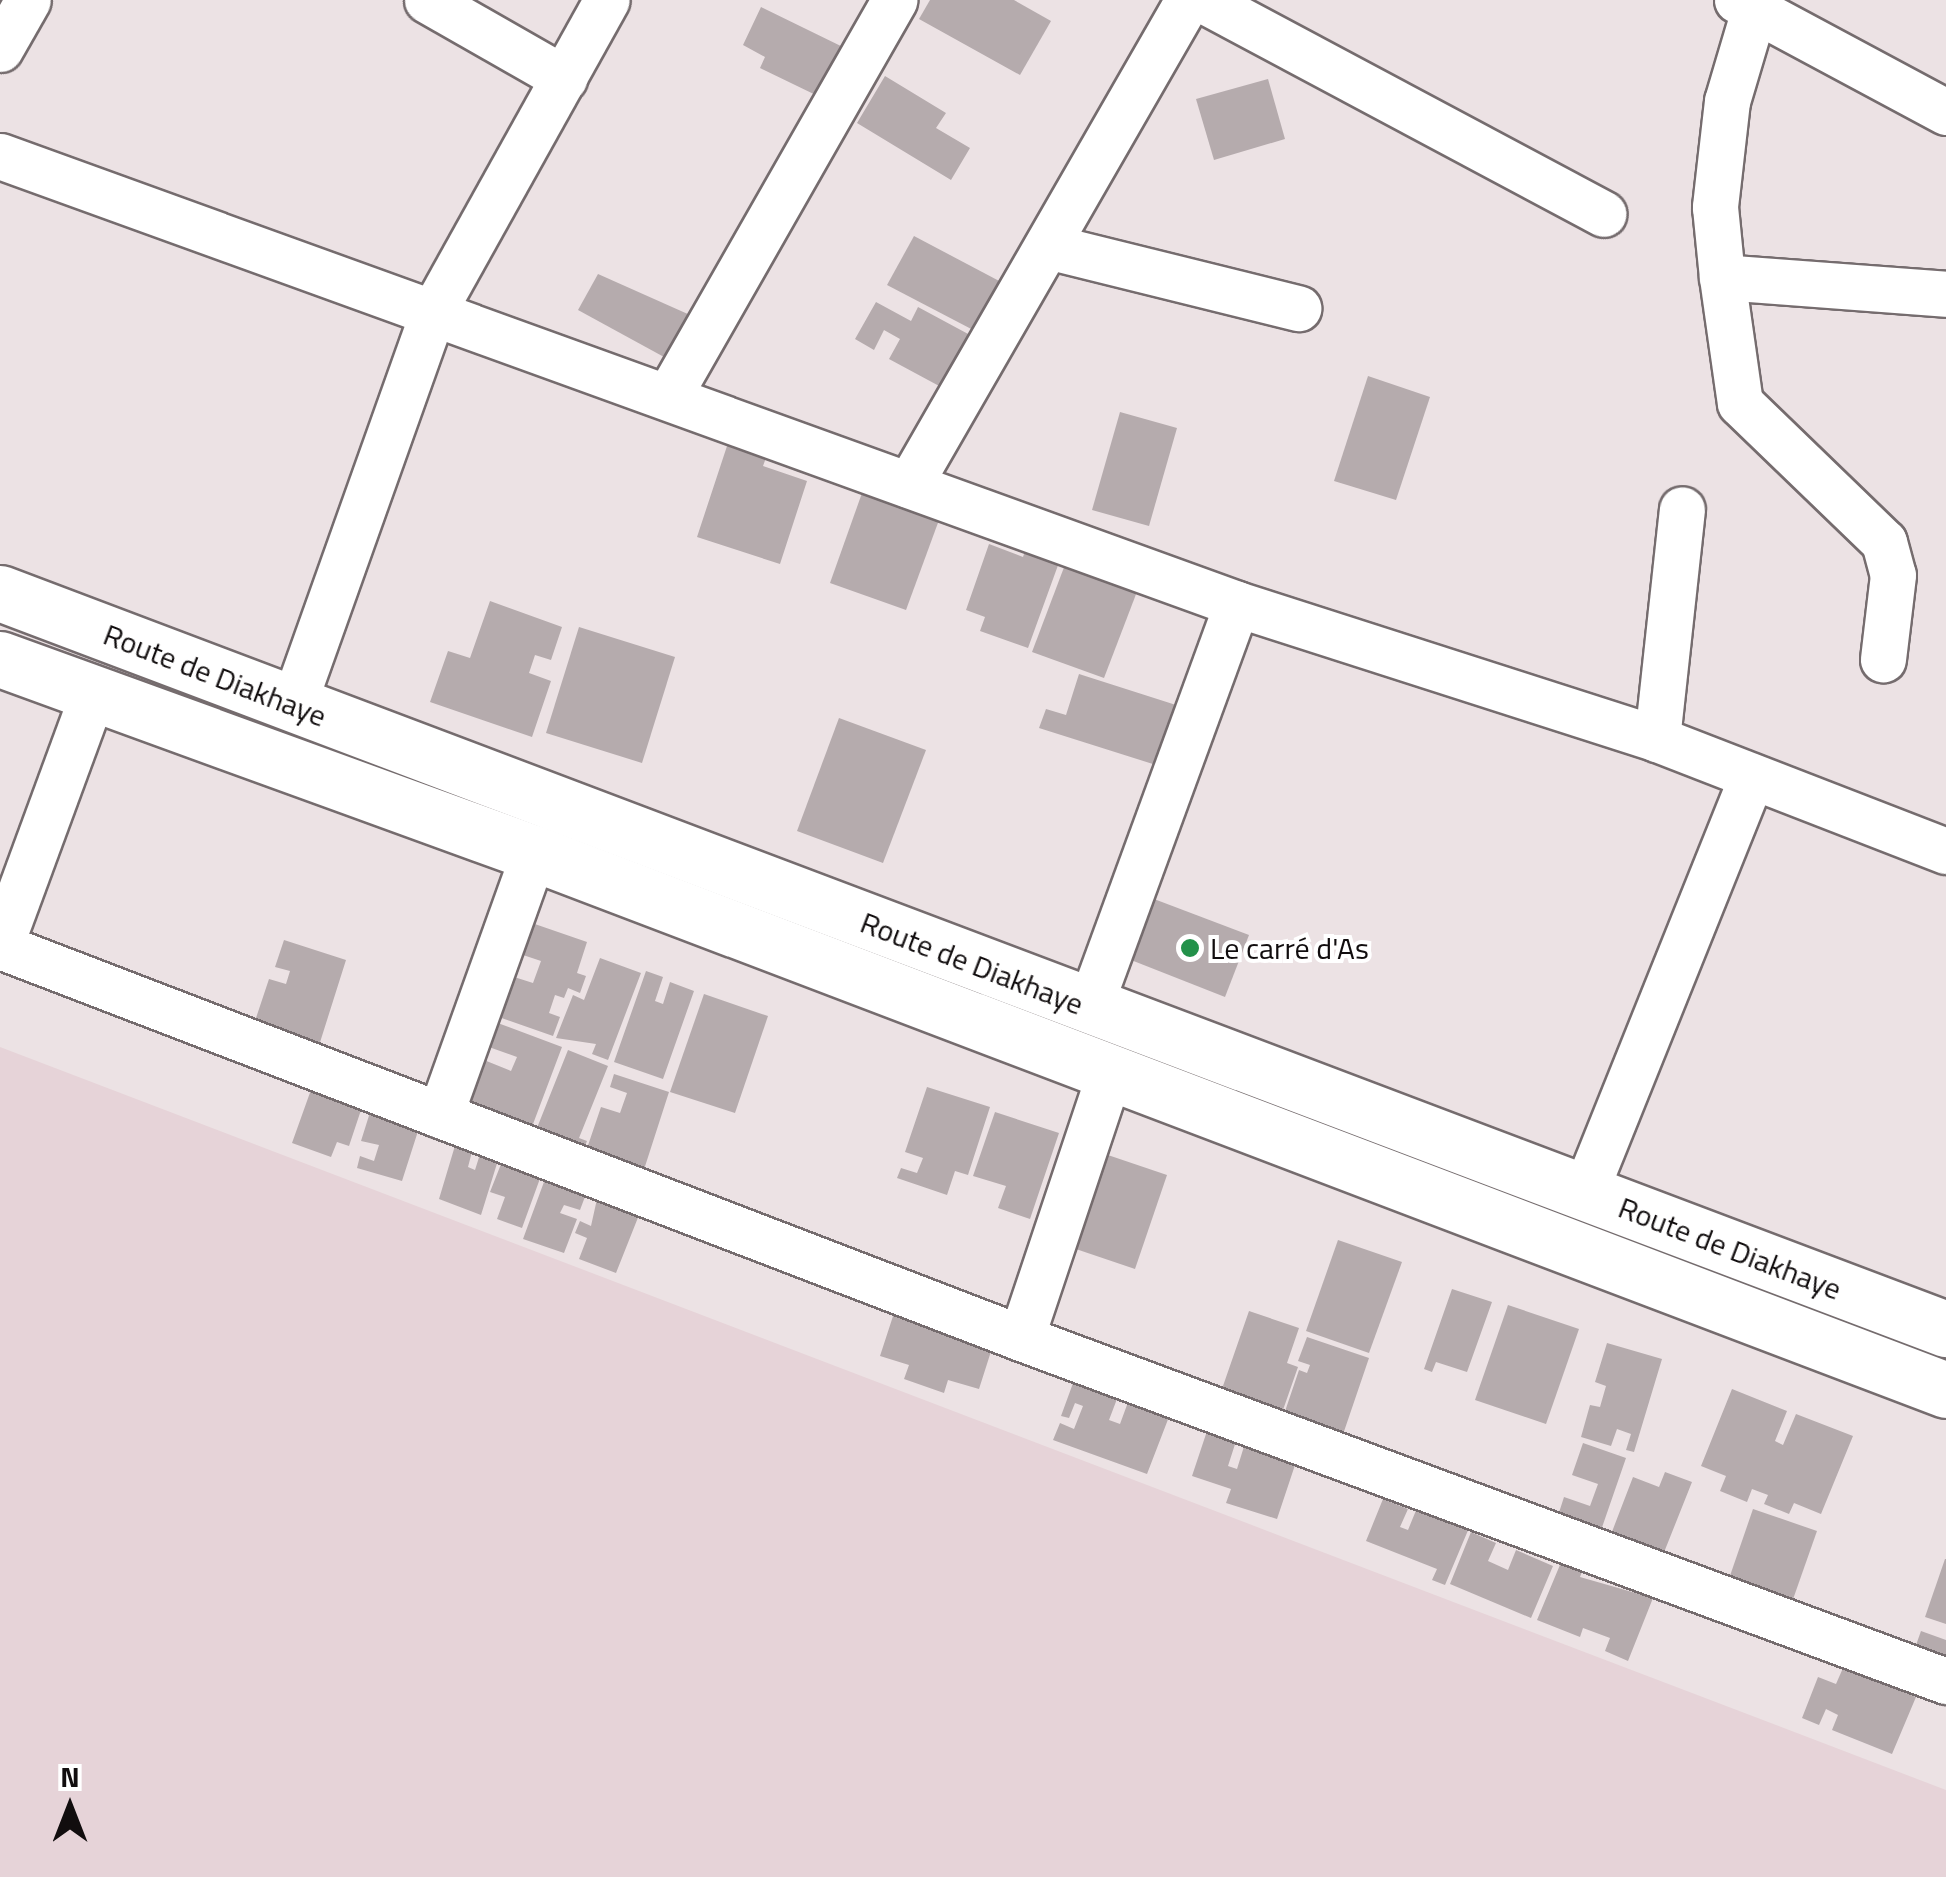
<!DOCTYPE html>
<html>
<head>
<meta charset="utf-8">
<style>
  body { margin:0 }
  #map { position:relative; width:1946px; height:1877px; overflow:hidden; background:#ece2e4; font-family:"Titillium Web",sans-serif }
  div>[style] { position:absolute }
  .built>* { inset:0; background:#e6d3d8 }
  .building>* { inset:0; background:#b5abad }
  .roads { filter:drop-shadow(2px 0 #756c6e) drop-shadow(-2px 0 #756c6e) drop-shadow(0 2px #756c6e) drop-shadow(0 -2px #756c6e) }
  .street>* { height:45px; margin:-22.5px; padding:0 22.5px; transform-origin:22.5px; border-radius:22.5px; background:#fff }
  .primary>* { height:55px; margin:-27.5px; padding:0 27.5px; transform-origin:27.5px; border-radius:27.5px; background:#fff }
  .dots>* { width:28px; height:28px; translate:-50% -50%; box-sizing:border-box; border:5px solid #fff; border-radius:50% }
  span { translate:-50% -50%; white-space:nowrap; text-align:center; line-height:1.15; -webkit-text-stroke:8px #fff; paint-order:stroke }
  .street-label { font-size:30px; color:#110d0e }
  .poi-label { font-size:30px; color:#110d0e }
  .left { translate:0 -50%; text-align:left }
  .north { position:absolute; left:20px; top:1757px; width:100px; height:100px; -webkit-text-stroke:8px #fff; paint-order:stroke; rotate:0deg; font-size:28px; font-weight:700; line-height:40px; text-align:center; color:#110d0e }
  .north::after { content:''; display:block; margin:auto; width:35px; height:45px; background:#110d0e; clip-path:polygon(50% 0,100% 100%,50% 72%,0 100%) }
</style>
</head>
<body>
<div id="map">
  <div class="built">
    <div style="clip-path:polygon(0 1047px,1946px 1790px,1946px 1877px,0 1877px)"></div>
  </div>
  <div class="building">
    <div style="clip-path:polygon(930px 0,1014px 0,1051px 21px,1020px 75px,919px 19px)"></div>
    <div style="clip-path:polygon(761px 7px,849px 50px,824px 99px,760px 68px,765px 57px,743px 45px)"></div>
    <div style="clip-path:polygon(885px 76px,946px 113px,936px 128px,970px 148px,951px 180px,857px 123px)"></div>
    <div style="clip-path:polygon(1268px 79px,1285px 139px,1214px 160px,1196px 99px)"></div>
    <div style="clip-path:polygon(914px 236px,1003px 283px,977px 332px,887px 285px)"></div>
    <div style="clip-path:polygon(598px 274px,699px 319px,675px 363px,578px 310px)"></div>
    <div style="clip-path:polygon(876px 302px,911px 321px,918px 307px,970px 335px,941px 387px,889px 359px,900px 339px,884px 330px,874px 350px,855px 339px)"></div>
    <div style="clip-path:polygon(1368px 376px,1430px 397px,1396px 500px,1334px 481px)"></div>
    <div style="clip-path:polygon(1120px 412px,1177px 428px,1149px 526px,1092px 510px)"></div>
    <div style="clip-path:polygon(728px 443px,767px 455px,763px 466px,807px 481px,780px 564px,697px 537px)"></div>
    <div style="clip-path:polygon(862px 493px,939px 520px,906px 610px,830px 583px)"></div>
    <div style="clip-path:polygon(989px 544px,1023px 557px,1027px 545px,1061px 557px,1028px 648px,980px 631px,985px 617px,966px 610px)"></div>
    <div style="clip-path:polygon(1066px 562px,1138px 589px,1104px 678px,1032px 652px)"></div>
    <div style="clip-path:polygon(490px 601px,562px 627px,551px 660px,535px 655px,529px 673px,551px 681px,532px 737px,430px 702px,448px 651px,470px 658px)"></div>
    <div style="clip-path:polygon(579px 627px,675px 657px,642px 763px,546px 733px)"></div>
    <div style="clip-path:polygon(1079px 674px,1176px 705px,1156px 765px,1039px 728px,1046px 709px,1066px 715px)"></div>
    <div style="clip-path:polygon(839px 718px,926px 750px,883px 863px,797px 831px)"></div>
    <div style="clip-path:polygon(1154px 899px,1249px 935px,1225px 997px,1131px 960px)"></div>
    <div style="clip-path:polygon(529px 922px,587px 942px,577px 973px,586px 976px,580px 993px,568px 988px,564px 998px,555px 995px,549px 1013px,560px 1017px,553px 1036px,496px 1016px,511px 976px,533px 983px,541px 961px,517px 953px)"></div>
    <div style="clip-path:polygon(284px 940px,346px 960px,316px 1055px,273px 1042px,277px 1028px,255px 1021px,269px 979px,286px 984px,290px 971px,275px 967px)"></div>
    <div style="clip-path:polygon(600px 958px,641px 973px,608px 1060px,592px 1054px,596px 1044px,556px 1038px,573px 995px,584px 1000px)"></div>
    <div style="clip-path:polygon(646px 971px,663px 977px,655px 1001px,663px 1004px,670px 982px,694px 991px,663px 1079px,614px 1062px)"></div>
    <div style="clip-path:polygon(704px 994px,768px 1016px,735px 1113px,670px 1092px)"></div>
    <div style="clip-path:polygon(495px 1022px,562px 1047px,527px 1140px,459px 1115px,484px 1060px,511px 1071px,517px 1057px,486px 1046px)"></div>
    <div style="clip-path:polygon(568px 1050px,608px 1066px,579px 1138px,587px 1141px,579px 1161px,531px 1143px)"></div>
    <div style="clip-path:polygon(614px 1074px,669px 1092px,639px 1185px,581px 1166px,601px 1107px,620px 1113px,627px 1093px,610px 1087px)"></div>
    <div style="clip-path:polygon(312px 1087px,363px 1104px,349px 1146px,337px 1142px,331px 1157px,292px 1143px)"></div>
    <div style="clip-path:polygon(927px 1087px,990px 1107px,968px 1175px,955px 1171px,947px 1195px,897px 1178px,901px 1168px,917px 1173px,923px 1158px,905px 1152px)"></div>
    <div style="clip-path:polygon(372px 1106px,419px 1128px,402px 1181px,357px 1168px,360px 1156px,374px 1161px,379px 1145px,361px 1141px)"></div>
    <div style="clip-path:polygon(995px 1112px,1059px 1133px,1030px 1219px,998px 1208px,1006px 1186px,973px 1176px)"></div>
    <div style="clip-path:polygon(457px 1139px,474px 1144px,468px 1167px,475px 1170px,481px 1151px,499px 1157px,481px 1215px,439px 1199px)"></div>
    <div style="clip-path:polygon(1099px 1152px,1167px 1175px,1135px 1269px,1067px 1246px)"></div>
    <div style="clip-path:polygon(503px 1159px,542px 1173px,522px 1228px,497px 1219px,505px 1197px,490px 1192px)"></div>
    <div style="clip-path:polygon(548px 1171px,589px 1186px,580px 1210px,564px 1205px,560px 1213px,577px 1219px,564px 1253px,523px 1239px)"></div>
    <div style="clip-path:polygon(599px 1190px,639px 1215px,616px 1273px,579px 1259px,587px 1238px,575px 1233px,580px 1221px,591px 1226px)"></div>
    <div style="clip-path:polygon(1338px 1240px,1402px 1262px,1369px 1353px,1306px 1331px)"></div>
    <div style="clip-path:polygon(1452px 1289px,1492px 1302px,1467px 1372px,1436px 1362px,1432px 1372px,1424px 1369px)"></div>
    <div style="clip-path:polygon(1508px 1305px,1579px 1329px,1546px 1424px,1475px 1400px)"></div>
    <div style="clip-path:polygon(895px 1310px,994px 1342px,979px 1389px,948px 1380px,944px 1393px,904px 1379px,909px 1365px,880px 1356px)"></div>
    <div style="clip-path:polygon(1249px 1311px,1299px 1328px,1287px 1363px,1298px 1367px,1276px 1430px,1215px 1409px)"></div>
    <div style="clip-path:polygon(1307px 1337px,1369px 1358px,1337px 1452px,1278px 1432px,1299px 1370px,1307px 1373px,1310px 1365px,1298px 1361px)"></div>
    <div style="clip-path:polygon(1607px 1343px,1662px 1359px,1634px 1452px,1626px 1450px,1631px 1434px,1617px 1429px,1611px 1446px,1581px 1437px,1590px 1405px,1600px 1407px,1606px 1386px,1595px 1382px)"></div>
    <div style="clip-path:polygon(1076px 1375px,1120px 1391px,1109px 1420px,1120px 1424px,1131px 1394px,1172px 1409px,1147px 1474px,1053px 1440px,1060px 1423px,1074px 1429px,1083px 1406px,1075px 1403px,1069px 1418px,1061px 1416px)"></div>
    <div style="clip-path:polygon(1732px 1389px,1787px 1411px,1775px 1441px,1783px 1445px,1796px 1414px,1853px 1436px,1821px 1514px,1794px 1503px,1789px 1514px,1764px 1504px,1768px 1495px,1752px 1489px,1747px 1502px,1720px 1491px,1726px 1476px,1701px 1466px)"></div>
    <div style="clip-path:polygon(1208px 1428px,1237px 1438px,1228px 1466px,1237px 1469px,1246px 1440px,1298px 1456px,1277px 1519px,1226px 1503px,1231px 1489px,1192px 1476px)"></div>
    <div style="clip-path:polygon(1583px 1443px,1626px 1458px,1598px 1539px,1555px 1525px,1564px 1497px,1590px 1506px,1598px 1484px,1572px 1475px)"></div>
    <div style="clip-path:polygon(1665px 1472px,1692px 1482px,1657px 1570px,1605px 1550px,1633px 1477px,1659px 1487px)"></div>
    <div style="clip-path:polygon(1383px 1499px,1408px 1509px,1400px 1527px,1408px 1530px,1417px 1508px,1469px 1528px,1445px 1585px,1432px 1580px,1437px 1569px,1366px 1541px)"></div>
    <div style="clip-path:polygon(1753px 1509px,1817px 1531px,1785px 1622px,1722px 1599px)"></div>
    <div style="clip-path:polygon(1471px 1532px,1496px 1543px,1488px 1561px,1508px 1570px,1516px 1550px,1553px 1566px,1531px 1618px,1450px 1584px)"></div>
    <div style="clip-path:polygon(1945px 1559px,1946px 1559px,1946px 1624px,1925px 1617px)"></div>
    <div style="clip-path:polygon(1562px 1560px,1583px 1569px,1580px 1577px,1653px 1598px,1628px 1661px,1605px 1651px,1610px 1638px,1583px 1628px,1580px 1637px,1537px 1620px)"></div>
    <div style="clip-path:polygon(1921px 1631px,1946px 1640px,1946px 1675px,1910px 1662px)"></div>
    <div style="clip-path:polygon(1843px 1668px,1916px 1697px,1892px 1754px,1832px 1730px,1838px 1715px,1826px 1709px,1819px 1725px,1802px 1718px,1818px 1677px,1836px 1684px)"></div>
  </div>
  <div class="roads">
    <div class="street">
      <div style="left:427px;top:0;width:158px;rotate:29.7deg"></div>
      <div style="left:1203px;top:0;width:454px;rotate:28.1deg"></div>
      <div style="left:1737px;top:0;width:237px;rotate:28.2deg"></div>
      <div style="left:1757px;top:0;width:105px;rotate:106.5deg"></div>
      <div style="left:1727px;top:101px;width:107px;rotate:96.5deg"></div>
      <div style="left:1715px;top:207px;width:70px;rotate:84.3deg"></div>
      <div style="left:1722px;top:277px;width:225px;rotate:4.3deg"></div>
      <div style="left:0;top:49px;width:56px;rotate:-60.3deg"></div>
      <div style="left:0;top:156px;width:1316px;rotate:19.91deg"></div>
      <div style="left:1237px;top:604px;width:441px;rotate:17.8deg"></div>
      <div style="left:1657px;top:739px;width:310px;rotate:21.2deg"></div>
      <div style="left:1047px;top:246px;width:259px;rotate:13.9deg"></div>
      <div style="left:1722px;top:277px;width:127px;rotate:81.9deg"></div>
      <div style="left:1740px;top:403px;width:200px;rotate:44deg"></div>
      <div style="left:1884px;top:542px;width:34px;rotate:75deg"></div>
      <div style="left:1893px;top:575px;width:85px;rotate:96.8deg"></div>
      <div style="left:668px;top:397px;width:457px;rotate:-60.3deg"></div>
      <div style="left:909px;top:485px;width:560px;rotate:-60.09deg"></div>
      <div style="left:293px;top:705px;width:417px;rotate:-70.4deg"></div>
      <div style="left:433px;top:312px;width:357px;rotate:-60.9deg"></div>
      <div style="left:1657px;top:739px;width:231px;rotate:-83.8deg"></div>
      <div style="left:0;top:946px;width:1094px;rotate:21deg"></div>
      <div style="left:1021px;top:1338px;width:987px;rotate:20.35deg"></div>
      <div style="left:0;top:946px;width:270px;rotate:-69.8deg"></div>
      <div style="left:1089px;top:1008px;width:430px;rotate:-69.9deg"></div>
      <div style="left:440px;top:1115px;width:278px;rotate:-70.3deg"></div>
      <div style="left:1584px;top:1194px;width:450px;rotate:-68.1deg"></div>
      <div style="left:1021px;top:1338px;width:280px;rotate:-71.5deg"></div>
    </div>
    <div class="primary">
      <div style="left:0;top:593px;width:2081px;rotate:20.72deg"></div>
      <div style="left:0;top:659px;width:568px;rotate:19.97deg"></div>
      <div style="left:534px;top:853px;width:1511px;rotate:20.82deg"></div>
    </div>
  </div>
  <div class="dots">
    <div style="left:1190px;top:948px;background:#23914a"></div>
  </div>
  <div class="street-label">
    <span style="left:215px;top:675px;rotate:21deg">Route de Diakhaye</span>
    <span style="left:972px;top:963px;rotate:21deg">Route de Diakhaye</span>
    <span style="left:1730px;top:1248px;rotate:21deg">Route de Diakhaye</span>
  </div>
  <div class="poi-label">
    <span class="left" style="left:1210px;top:948px">Le carré d'As</span>
  </div>
  <div class="north">N</div>
</div>
</body>
</html>
